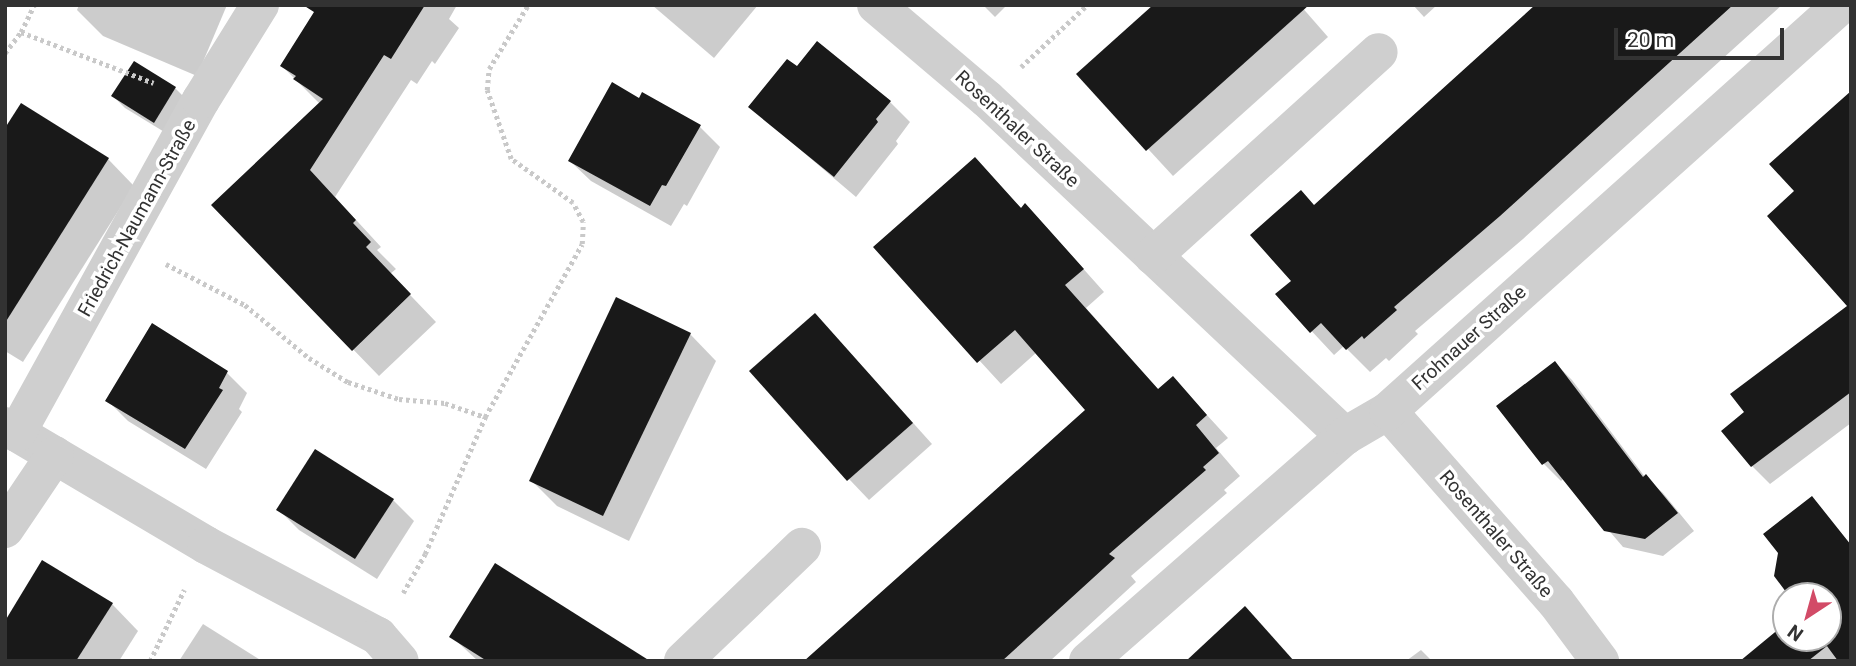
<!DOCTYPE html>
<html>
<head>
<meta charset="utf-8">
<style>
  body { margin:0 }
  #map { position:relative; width:1856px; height:666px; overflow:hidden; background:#fff; font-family:Roboto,sans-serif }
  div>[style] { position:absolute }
  .shadow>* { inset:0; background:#0003 }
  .building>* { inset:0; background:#191919 }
  .path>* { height:4.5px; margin-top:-2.25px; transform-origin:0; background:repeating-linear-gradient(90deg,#c9c9c9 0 3.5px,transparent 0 7px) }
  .minor>* { height:38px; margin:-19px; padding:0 19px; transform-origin:19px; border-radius:19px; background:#cfcfcf }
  span { translate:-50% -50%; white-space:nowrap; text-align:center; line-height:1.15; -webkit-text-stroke:7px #fff; paint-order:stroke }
  .street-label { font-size:19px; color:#323232 }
  .frame { position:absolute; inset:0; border:7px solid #323232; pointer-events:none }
  .north { position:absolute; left:1772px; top:582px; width:70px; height:70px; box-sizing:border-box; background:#fff; border:2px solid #adadad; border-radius:50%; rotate:216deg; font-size:19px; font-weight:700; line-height:28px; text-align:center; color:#323232 }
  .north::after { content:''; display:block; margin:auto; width:24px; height:32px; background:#d24b67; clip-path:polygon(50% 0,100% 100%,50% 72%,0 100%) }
  .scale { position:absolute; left:1614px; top:28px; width:170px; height:32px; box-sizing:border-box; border:4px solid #323232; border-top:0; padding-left:9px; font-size:21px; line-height:24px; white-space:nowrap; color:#323232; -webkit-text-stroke:5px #fff; paint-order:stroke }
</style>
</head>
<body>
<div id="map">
  <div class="shadow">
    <div style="clip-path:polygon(79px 5px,227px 5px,197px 76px,103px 36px,77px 10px)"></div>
    <div style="clip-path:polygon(320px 5px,457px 5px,449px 19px,459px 28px,435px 64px,432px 61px,417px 84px,411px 80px,335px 197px,381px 247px,377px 250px,396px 269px,390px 274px,436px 322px,379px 376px,213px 205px,320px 104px,282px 66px)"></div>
    <div style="clip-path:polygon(652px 5px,758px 5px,714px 58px)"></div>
    <div style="clip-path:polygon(983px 5px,1007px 5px,995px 17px)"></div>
    <div style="clip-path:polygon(1300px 5px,1328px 37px,1173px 176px,1079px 74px)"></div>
    <div style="clip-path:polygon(1413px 5px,1437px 5px,1424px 17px)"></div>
    <div style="clip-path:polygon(1579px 5px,1782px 5px,1523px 239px,1415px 331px,1418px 334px,1389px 361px,1386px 358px,1370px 372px,1344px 346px,1334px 355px,1278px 295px,1293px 281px,1315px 207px)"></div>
    <div style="clip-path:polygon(135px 63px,175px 88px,187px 100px,166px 133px,125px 108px,113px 96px)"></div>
    <div style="clip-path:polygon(797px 68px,890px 102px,910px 122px,896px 141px,898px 144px,856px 197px,750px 107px)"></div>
    <div style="clip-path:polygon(640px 100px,700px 127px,720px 147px,687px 206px,684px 204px,671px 226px,591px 181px,570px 161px)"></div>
    <div style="clip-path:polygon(5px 131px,108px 159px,134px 186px,23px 362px,5px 351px)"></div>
    <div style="clip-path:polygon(975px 160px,1022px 209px,1025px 205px,1047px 228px,1104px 292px,1086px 308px,1159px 390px,1173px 378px,1228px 438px,1216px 448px,1240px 476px,1224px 490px,1227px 493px,1131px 576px,1136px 582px,1050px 661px,807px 661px,1088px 410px,1037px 352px,1001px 384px,876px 248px)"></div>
    <div style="clip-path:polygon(1796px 191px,1851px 242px,1851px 423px,1770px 484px,1752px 466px,1746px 412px,1850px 307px)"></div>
    <div style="clip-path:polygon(690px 334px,716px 361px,629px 541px,557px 506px,531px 480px)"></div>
    <div style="clip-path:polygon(835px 336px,932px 444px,869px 500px,849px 479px)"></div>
    <div style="clip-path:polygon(1555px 363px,1572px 380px,1645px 477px,1663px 493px,1694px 531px,1663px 556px,1623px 547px,1564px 478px,1561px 481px,1544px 464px,1499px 406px)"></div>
    <div style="clip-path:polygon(227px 373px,247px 393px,239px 409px,242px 412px,206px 469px,128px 421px,107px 400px)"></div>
    <div style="clip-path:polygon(1811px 498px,1851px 545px,1851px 648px,1834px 661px,1743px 661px,1786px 626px,1786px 638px,1828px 638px,1828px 596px,1806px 596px)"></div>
    <div style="clip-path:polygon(393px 500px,414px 521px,377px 579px,299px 530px,278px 509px)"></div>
    <div style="clip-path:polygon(112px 604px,138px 631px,119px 661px,5px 661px)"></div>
    <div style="clip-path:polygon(203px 624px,262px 661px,179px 661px)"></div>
    <div style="clip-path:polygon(451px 636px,636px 661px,478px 661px)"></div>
    <div style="clip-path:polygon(1421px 650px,1432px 661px,1406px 661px)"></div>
  </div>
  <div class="building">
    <div style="clip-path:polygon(303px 5px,425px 5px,391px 59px,384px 55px,310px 170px,356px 220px,353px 223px,371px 242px,366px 247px,411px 294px,352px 351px,211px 205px,323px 99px,293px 79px,296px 76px,280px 66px,314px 12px)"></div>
    <div style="clip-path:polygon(1153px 5px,1309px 5px,1146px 151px,1076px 74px)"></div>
    <div style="clip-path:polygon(1535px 5px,1733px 5px,1500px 216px,1394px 307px,1397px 310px,1364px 339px,1362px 336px,1346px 350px,1321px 323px,1310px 333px,1275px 294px,1291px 281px,1250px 235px,1301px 190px,1314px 205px)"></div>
    <div style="clip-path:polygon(817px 41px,891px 101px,876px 119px,878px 122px,834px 177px,748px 107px,787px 59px,797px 66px)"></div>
    <div style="clip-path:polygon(134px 61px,176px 87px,154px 123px,111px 96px)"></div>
    <div style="clip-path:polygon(612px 82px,639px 98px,642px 92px,701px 125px,666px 186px,662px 185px,650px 206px,568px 161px)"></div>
    <div style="clip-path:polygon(1851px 91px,1851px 392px,1751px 467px,1721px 431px,1744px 412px,1730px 394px,1847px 306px,1767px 216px,1794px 191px,1769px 164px)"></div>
    <div style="clip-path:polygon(21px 103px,109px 158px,5px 323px,5px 128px)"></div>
    <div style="clip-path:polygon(975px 157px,1021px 208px,1025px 203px,1084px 269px,1065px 285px,1158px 389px,1173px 376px,1207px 415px,1196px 425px,1219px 453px,1203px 467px,1206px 470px,1109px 554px,1115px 558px,1002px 661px,804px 661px,1085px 410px,1015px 330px,977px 363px,873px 247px)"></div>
    <div style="clip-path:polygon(616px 297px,691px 333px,603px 516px,529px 481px)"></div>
    <div style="clip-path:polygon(815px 313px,913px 423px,847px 481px,749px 371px)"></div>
    <div style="clip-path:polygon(152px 323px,228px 371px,219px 388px,223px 390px,185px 449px,105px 401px)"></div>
    <div style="clip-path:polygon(1555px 361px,1643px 477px,1646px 474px,1678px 513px,1645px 539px,1604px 531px,1548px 461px,1542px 465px,1496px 406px)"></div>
    <div style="clip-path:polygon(315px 449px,394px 499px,355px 559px,276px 510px)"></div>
    <div style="clip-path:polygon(1812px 496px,1851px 545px,1851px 661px,1838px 661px,1827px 646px,1808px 661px,1740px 661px,1786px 623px,1786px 638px,1828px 638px,1828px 596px,1789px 596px,1774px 576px,1778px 553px,1763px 534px)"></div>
    <div style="clip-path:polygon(42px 560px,113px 603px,76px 661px,5px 661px,5px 621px)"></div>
    <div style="clip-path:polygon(495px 563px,650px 661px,487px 661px,449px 637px)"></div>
    <div style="clip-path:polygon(1245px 606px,1294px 661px,1186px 661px)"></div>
  </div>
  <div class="path">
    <div style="left:21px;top:32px;width:142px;rotate:21deg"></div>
    <div style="left:5px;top:53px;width:26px;rotate:-53deg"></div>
    <div style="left:21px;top:32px;width:30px;rotate:-64deg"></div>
    <div style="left:1021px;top:67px;width:91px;rotate:-43.2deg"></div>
    <div style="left:166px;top:264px;width:89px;rotate:27.4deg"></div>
    <div style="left:245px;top:305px;width:83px;rotate:39.6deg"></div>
    <div style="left:309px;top:358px;width:46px;rotate:31.6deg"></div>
    <div style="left:348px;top:382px;width:54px;rotate:18.4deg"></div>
    <div style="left:399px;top:399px;width:46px;rotate:5deg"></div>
    <div style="left:445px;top:403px;width:42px;rotate:19.3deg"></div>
    <div style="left:403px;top:593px;width:45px;rotate:-60.6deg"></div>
    <div style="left:425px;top:554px;width:150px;rotate:-66.3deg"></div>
    <div style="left:485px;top:417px;width:198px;rotate:-60.7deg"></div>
    <div style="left:582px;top:244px;width:22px;rotate:-87deg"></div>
    <div style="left:583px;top:222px;width:21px;rotate:-118deg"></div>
    <div style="left:573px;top:203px;width:76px;rotate:-144.6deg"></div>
    <div style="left:511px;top:159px;width:73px;rotate:-109.2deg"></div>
    <div style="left:487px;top:90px;width:21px;rotate:-85deg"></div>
    <div style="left:489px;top:69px;width:75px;rotate:-58.6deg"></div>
    <div style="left:150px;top:661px;width:79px;rotate:-64.4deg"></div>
  </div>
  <div class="minor">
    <div style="left:876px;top:5px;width:145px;rotate:40.3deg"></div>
    <div style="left:987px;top:99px;width:492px;rotate:43.3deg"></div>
    <div style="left:1153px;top:256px;width:304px;rotate:-42.1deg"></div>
    <div style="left:1388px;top:411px;width:254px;rotate:48.7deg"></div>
    <div style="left:1556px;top:602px;width:74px;rotate:53.3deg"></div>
    <div style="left:5px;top:426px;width:234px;rotate:30.6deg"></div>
    <div style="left:206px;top:545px;width:195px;rotate:27.9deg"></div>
    <div style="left:378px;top:636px;width:33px;rotate:49deg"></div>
    <div style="left:17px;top:433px;width:380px;rotate:-61.1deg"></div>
    <div style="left:201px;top:100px;width:112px;rotate:-58.2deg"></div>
    <div style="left:5px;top:529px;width:89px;rotate:-56deg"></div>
    <div style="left:683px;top:661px;width:165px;rotate:-43.8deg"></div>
    <div style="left:1088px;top:661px;width:342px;rotate:-41.2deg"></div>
    <div style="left:1345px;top:436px;width:50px;rotate:-30.2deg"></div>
    <div style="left:1388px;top:411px;width:608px;rotate:-41.87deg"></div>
  </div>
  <div class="street-label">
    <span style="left:1017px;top:129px;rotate:43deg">Rosenthaler Straße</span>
    <span style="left:137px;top:218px;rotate:-61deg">Friedrich-Naumann-Straße</span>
    <span style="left:1469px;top:338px;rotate:-42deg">Frohnauer Straße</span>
    <span style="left:1496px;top:534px;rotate:49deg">Rosenthaler Straße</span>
  </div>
  <div class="frame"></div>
  <div class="north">N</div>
  <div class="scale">20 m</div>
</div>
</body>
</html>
